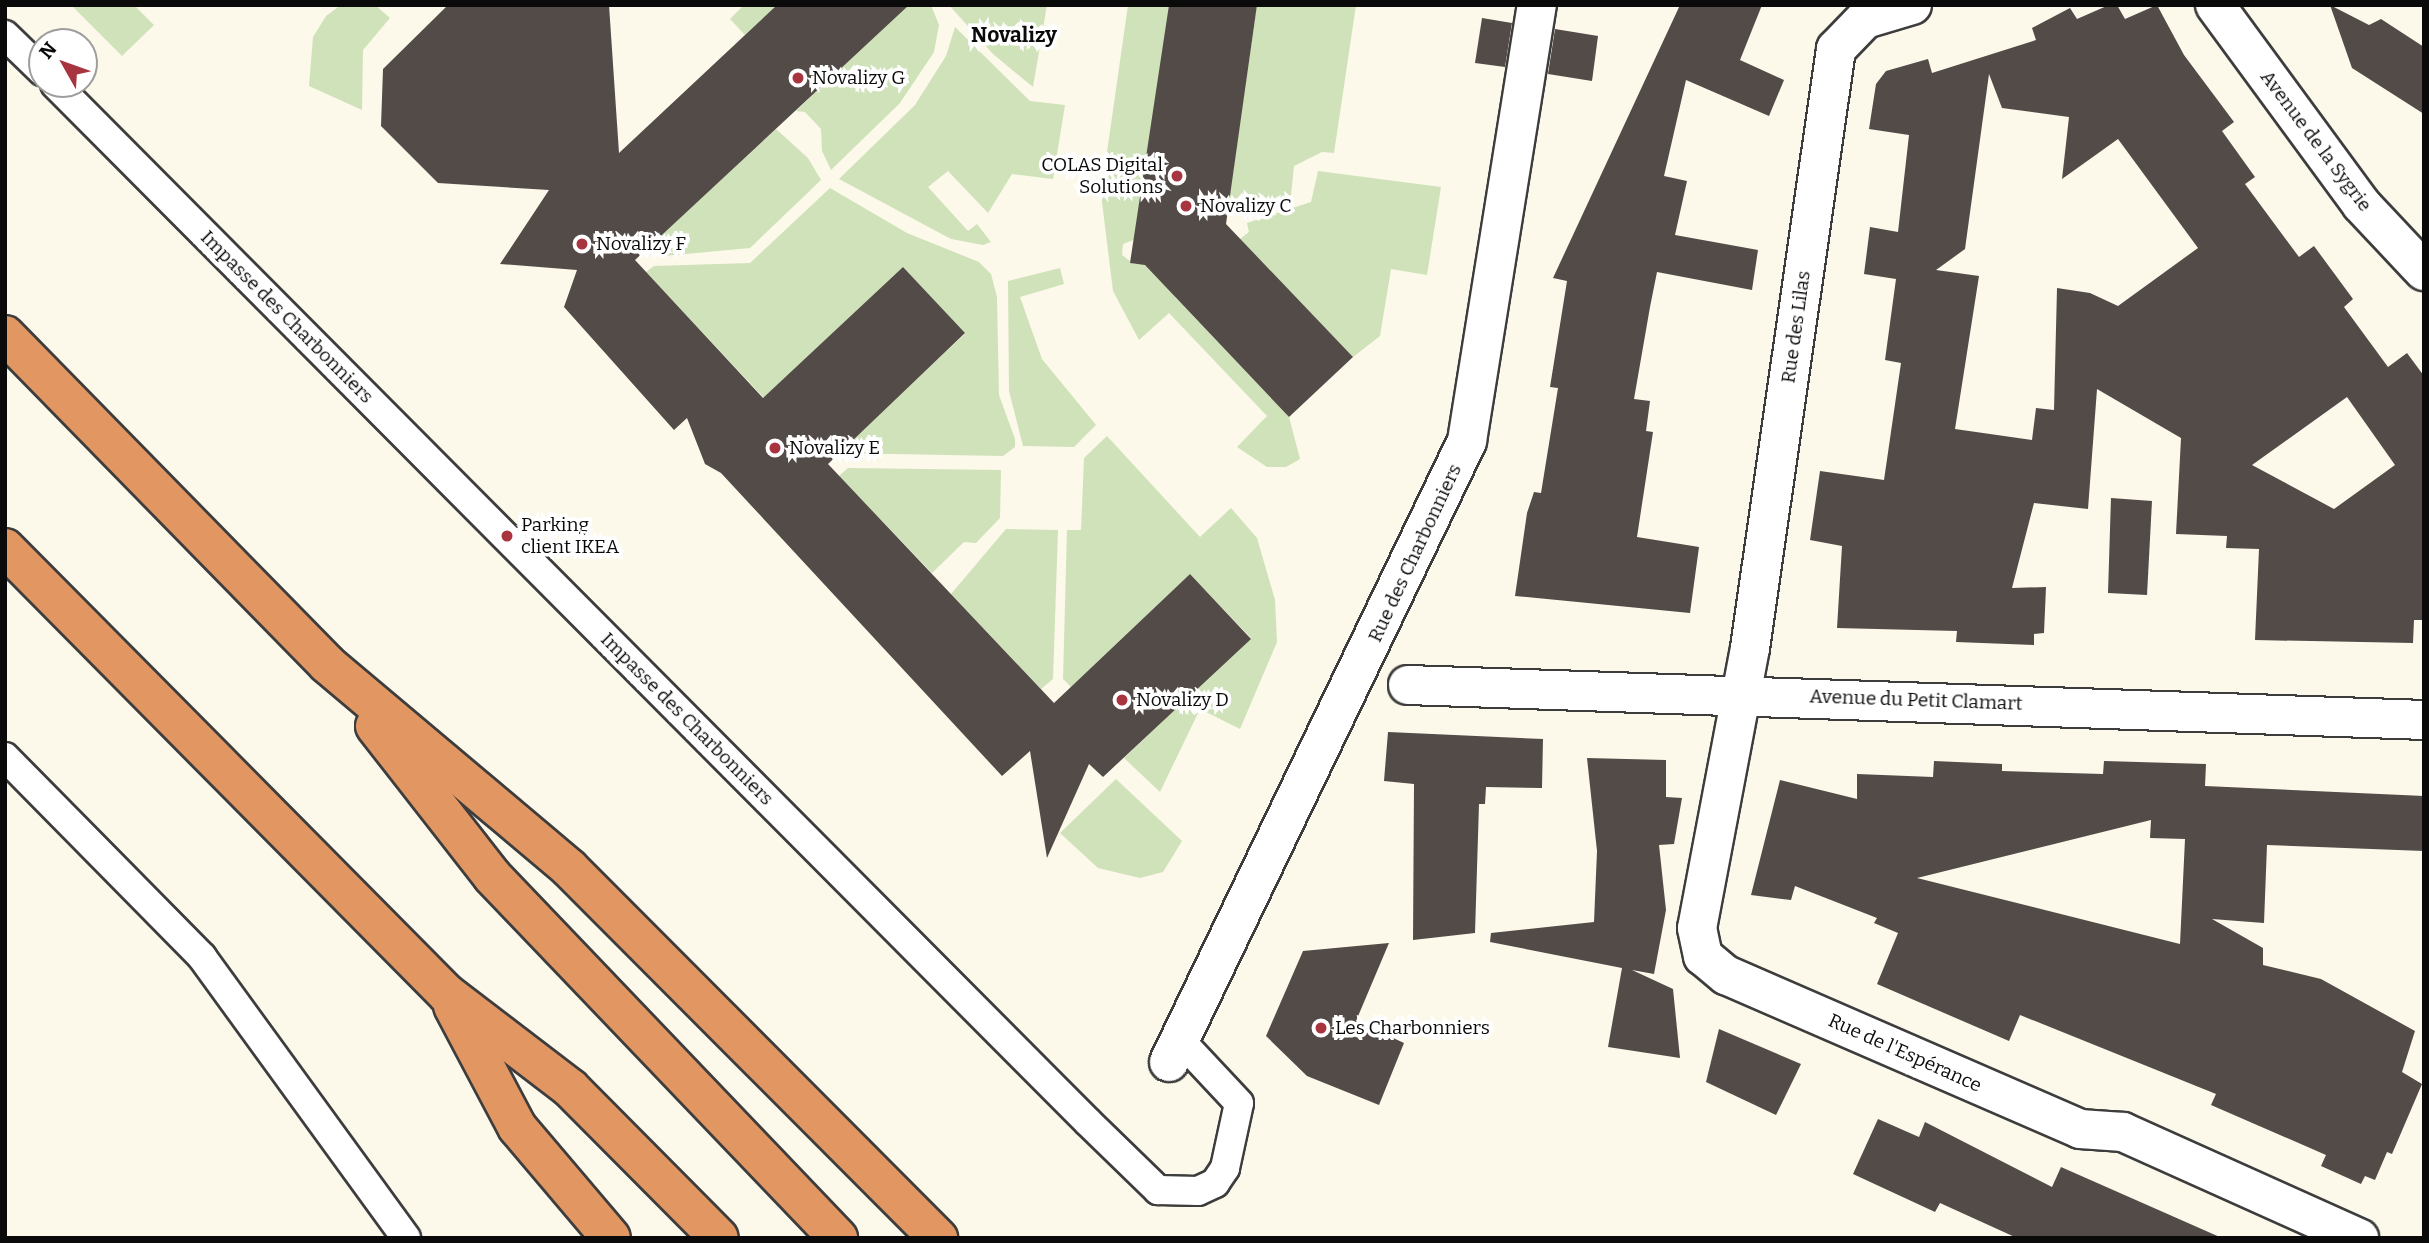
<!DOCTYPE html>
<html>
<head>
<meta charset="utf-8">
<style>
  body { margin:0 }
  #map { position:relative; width:2429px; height:1243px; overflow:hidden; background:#fcf8ea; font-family:Bitter,serif }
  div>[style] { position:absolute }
  .green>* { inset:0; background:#d0e2b9 }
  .building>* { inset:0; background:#524b48 }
  .roads { filter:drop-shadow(2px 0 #3d3d3d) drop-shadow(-2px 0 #3d3d3d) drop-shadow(0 2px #3d3d3d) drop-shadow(0 -2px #3d3d3d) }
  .lane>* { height:28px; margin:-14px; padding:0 14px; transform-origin:14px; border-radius:14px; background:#fff }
  .street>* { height:38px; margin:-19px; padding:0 19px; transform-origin:19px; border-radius:19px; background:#fff }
  .highway>* { height:38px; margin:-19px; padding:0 19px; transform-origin:19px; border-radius:19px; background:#e29763 }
  .dots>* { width:19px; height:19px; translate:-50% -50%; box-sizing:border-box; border:4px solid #fff; border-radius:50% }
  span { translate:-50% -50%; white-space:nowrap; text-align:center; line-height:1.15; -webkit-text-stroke:7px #fff; paint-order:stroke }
  .poi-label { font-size:19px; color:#0a0a0a }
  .left { translate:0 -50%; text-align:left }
  .right { translate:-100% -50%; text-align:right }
  .street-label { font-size:19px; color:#0a0a0a }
  .neighbourhood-label { font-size:21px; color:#0a0a0a; font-weight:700 }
  .frame { position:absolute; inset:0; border:7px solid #0a0a0a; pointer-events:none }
  .north { position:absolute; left:28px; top:28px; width:70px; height:70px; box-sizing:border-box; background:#fff; border:2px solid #9d9d9d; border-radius:50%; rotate:310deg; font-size:19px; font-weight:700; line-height:28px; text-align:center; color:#0a0a0a }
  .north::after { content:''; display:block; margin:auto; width:24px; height:32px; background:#a8343f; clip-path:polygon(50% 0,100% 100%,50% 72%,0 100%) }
</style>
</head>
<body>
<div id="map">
  <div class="green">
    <div style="clip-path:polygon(71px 5px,134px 5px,154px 25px,122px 56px)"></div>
    <div style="clip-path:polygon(341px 5px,375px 5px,390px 18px,363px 50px,362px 110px,309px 86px,313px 37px,326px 16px)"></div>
    <div style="clip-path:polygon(744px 5px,777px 5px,745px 35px,730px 19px)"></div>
    <div style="clip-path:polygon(905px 5px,931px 5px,939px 25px,934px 52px,900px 103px,831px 170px,822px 151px,821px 129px,805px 112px,796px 111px)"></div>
    <div style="clip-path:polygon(949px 5px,1047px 5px,1033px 87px,993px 54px)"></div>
    <div style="clip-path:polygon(1128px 5px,1169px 5px,1155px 232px,1123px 244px,1122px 255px,1134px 264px,1156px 257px,1176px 298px,1289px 417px,1300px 459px,1286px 467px,1267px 467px,1237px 447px,1267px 416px,1169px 313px,1139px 340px,1113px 291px,1101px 194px)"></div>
    <div style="clip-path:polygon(1257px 5px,1356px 5px,1334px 153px,1322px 152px,1294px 166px,1291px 195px,1243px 209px,1239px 200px,1229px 199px)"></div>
    <div style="clip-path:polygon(955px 27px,1030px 101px,1065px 105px,1053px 179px,1012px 174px,988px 213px,948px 171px,928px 187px,968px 231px,977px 224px,991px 242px,983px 245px,951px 239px,839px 179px,915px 105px,946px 56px)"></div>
    <div style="clip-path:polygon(776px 129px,808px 158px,821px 180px,750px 248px,653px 257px,646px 249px)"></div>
    <div style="clip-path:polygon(1318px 171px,1441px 187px,1427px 275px,1391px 269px,1380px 336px,1353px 357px,1240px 239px,1249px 232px,1247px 223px,1311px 202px)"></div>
    <div style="clip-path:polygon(830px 188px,907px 233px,979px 262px,991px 274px,997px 297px,999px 395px,1015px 439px,1015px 447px,1003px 456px,837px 453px,965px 334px,903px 267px,764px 398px,646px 272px,654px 266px,750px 263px)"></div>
    <div style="clip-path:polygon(1060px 268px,1064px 284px,1020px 297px,1042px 359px,1096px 425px,1074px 447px,1023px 446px,1009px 391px,1008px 281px)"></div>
    <div style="clip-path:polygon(1107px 436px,1200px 537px,1231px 508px,1257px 538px,1275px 600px,1277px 642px,1240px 729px,1200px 709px,1160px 792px,1124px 758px,1251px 638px,1190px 574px,1071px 687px,1063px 679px,1067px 530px,1081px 530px,1084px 458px)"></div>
    <div style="clip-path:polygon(848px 468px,1001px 470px,1000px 518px,976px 543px,964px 542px,932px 573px,839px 476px)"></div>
    <div style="clip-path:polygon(1006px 529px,1058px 530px,1053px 679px,1041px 689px,951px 594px)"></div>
    <div style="clip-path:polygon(1116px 779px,1182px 841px,1163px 872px,1140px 878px,1098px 868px,1060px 833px)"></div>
  </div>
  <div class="building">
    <div style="clip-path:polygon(448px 5px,609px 5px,619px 153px,777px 5px,909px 5px,635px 260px,763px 398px,903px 267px,965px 333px,828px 464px,1054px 703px,1190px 574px,1251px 639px,1103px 777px,1089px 764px,1047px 858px,1030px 751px,1002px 776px,721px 473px,705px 464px,687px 418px,674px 430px,564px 307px,577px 270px,500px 264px,549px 190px,438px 183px,381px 126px,383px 69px)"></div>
    <div style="clip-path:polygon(1169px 5px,1257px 5px,1226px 224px,1353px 357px,1289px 417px,1145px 265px,1130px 263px)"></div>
    <div style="clip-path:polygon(1680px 5px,1762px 5px,1740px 60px,1784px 80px,1769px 116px,1686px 80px,1664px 176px,1687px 181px,1675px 235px,1758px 250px,1752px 290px,1657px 272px,1650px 307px,1634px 399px,1650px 401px,1646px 431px,1653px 432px,1637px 537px,1699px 547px,1690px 613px,1515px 596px,1527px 513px,1534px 492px,1541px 493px,1558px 388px,1550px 387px,1567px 281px,1553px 278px)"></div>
    <div style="clip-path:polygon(evenodd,2109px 5px,2117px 5px,2125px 19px,2157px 5px,2184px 55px,2234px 122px,2222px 131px,2255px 177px,2245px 184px,2299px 257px,2314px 246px,2353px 299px,2344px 307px,2388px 367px,2407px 353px,2424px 376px,2424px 620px,2414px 620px,2413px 643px,2255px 640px,2259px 549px,2226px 548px,2227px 536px,2176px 534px,2181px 438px,2097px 389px,2088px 509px,2034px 503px,2012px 588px,2046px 587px,2044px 633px,2034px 634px,2034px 645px,1956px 642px,1957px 631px,1837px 628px,1842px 546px,1810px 540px,1820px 471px,1884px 480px,1901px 363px,1885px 360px,1896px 279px,1864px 274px,1870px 227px,1898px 232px,1909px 135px,1869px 129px,1876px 84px,1886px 71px,1928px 59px,1932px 73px,2036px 40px,2032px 28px,2070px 8px,2077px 19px,2109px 5px,1989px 74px,2002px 108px,2069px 117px,2062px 179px,2118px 139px,2198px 248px,2118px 306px,2090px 293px,2057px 288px,2054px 410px,2036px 408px,2032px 440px,1955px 429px,1979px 276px,1936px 270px,1965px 249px,1989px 74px,2109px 5px,2347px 397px,2395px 465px,2334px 509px,2252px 465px,2347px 397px)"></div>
    <div style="clip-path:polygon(2330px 5px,2369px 25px,2381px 19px,2424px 47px,2424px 114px,2352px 68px)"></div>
    <div style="clip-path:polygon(1482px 18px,1512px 23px,1505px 67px,1475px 63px)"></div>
    <div style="clip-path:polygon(1555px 29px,1598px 36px,1592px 81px,1548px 74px)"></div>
    <div style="clip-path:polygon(2111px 498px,2152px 501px,2147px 595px,2108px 593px)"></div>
    <div style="clip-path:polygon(1388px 732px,1543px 739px,1542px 788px,1486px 787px,1485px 804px,1479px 804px,1475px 933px,1413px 940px,1414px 784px,1384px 781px)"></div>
    <div style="clip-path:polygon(1587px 758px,1666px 760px,1666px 797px,1682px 798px,1674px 844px,1659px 845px,1666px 910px,1654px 974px,1632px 970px,1673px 989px,1680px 1058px,1608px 1047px,1622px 968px,1490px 942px,1491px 933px,1594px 922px,1597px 851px)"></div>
    <div style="clip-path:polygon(evenodd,1934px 761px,2002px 764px,2002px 771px,2103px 774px,2104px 761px,2206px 764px,2205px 786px,2424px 796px,2424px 851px,2267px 845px,2264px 923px,2212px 919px,2263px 948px,2263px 965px,2321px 979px,2415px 1031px,2402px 1072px,2422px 1084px,2392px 1154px,2387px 1152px,2375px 1180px,2365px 1176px,2361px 1184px,2321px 1166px,2326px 1155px,2211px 1105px,2216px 1094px,2020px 1015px,2009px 1041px,1877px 984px,1898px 933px,1874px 923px,1877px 918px,1795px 886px,1791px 900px,1751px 895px,1780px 780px,1857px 799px,1857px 774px,1933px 777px,1934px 761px,2151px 820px,2150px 838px,2185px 839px,2180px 944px,1917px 878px,2151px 820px)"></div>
    <div style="clip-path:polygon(1389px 943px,1356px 1021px,1404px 1043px,1379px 1105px,1307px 1076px,1266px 1036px,1303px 951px)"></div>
    <div style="clip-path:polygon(1719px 1029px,1801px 1064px,1776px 1115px,1706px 1082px)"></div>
    <div style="clip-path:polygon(1878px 1119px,1919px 1137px,1925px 1122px,2052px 1187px,2061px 1167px,2222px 1238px,2017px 1238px,1940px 1203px,1935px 1212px,1853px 1174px)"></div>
  </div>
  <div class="roads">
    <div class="lane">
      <div style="left:5px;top:35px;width:52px;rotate:44.2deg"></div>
      <div style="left:55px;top:84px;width:1464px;rotate:45.14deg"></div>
      <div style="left:1088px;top:1122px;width:98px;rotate:44.2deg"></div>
      <div style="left:1158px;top:1190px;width:40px;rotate:1.4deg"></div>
      <div style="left:1198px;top:1191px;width:19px;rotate:-25deg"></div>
      <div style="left:1215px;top:1183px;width:18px;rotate:-56deg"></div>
      <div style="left:1225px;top:1168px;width:66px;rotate:-77.8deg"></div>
      <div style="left:1239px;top:1103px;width:86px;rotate:-133.1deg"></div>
      <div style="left:5px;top:757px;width:281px;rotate:45.4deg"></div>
      <div style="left:202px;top:957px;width:347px;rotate:54deg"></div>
    </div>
    <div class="street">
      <div style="left:1912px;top:5px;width:49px;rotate:163.4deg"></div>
      <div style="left:1865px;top:19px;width:42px;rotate:134deg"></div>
      <div style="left:1836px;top:49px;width:605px;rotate:98.17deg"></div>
      <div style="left:1750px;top:648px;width:285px;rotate:100.7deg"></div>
      <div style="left:1697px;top:928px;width:29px;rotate:78deg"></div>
      <div style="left:1703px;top:956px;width:30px;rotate:40deg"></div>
      <div style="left:1726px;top:975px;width:386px;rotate:23.5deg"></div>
      <div style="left:2080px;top:1129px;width:43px;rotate:4deg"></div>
      <div style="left:2123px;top:1132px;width:259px;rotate:24.2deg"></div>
      <div style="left:2215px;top:5px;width:247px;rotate:53.7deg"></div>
      <div style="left:2361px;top:204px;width:92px;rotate:46.8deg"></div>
      <div style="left:1408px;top:685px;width:1017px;rotate:1.97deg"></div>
      <div style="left:1169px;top:1062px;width:689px;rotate:-64.36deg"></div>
      <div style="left:1467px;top:441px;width:442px;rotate:-80.9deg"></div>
    </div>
    <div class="highway">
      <div style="left:5px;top:335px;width:460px;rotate:45.6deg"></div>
      <div style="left:327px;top:664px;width:317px;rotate:40.1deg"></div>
      <div style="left:569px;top:868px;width:523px;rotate:45.08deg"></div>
      <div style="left:5px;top:548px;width:628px;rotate:45.26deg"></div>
      <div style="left:447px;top:994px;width:155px;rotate:37.4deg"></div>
      <div style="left:570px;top:1088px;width:211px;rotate:45.2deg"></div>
      <div style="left:375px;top:726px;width:190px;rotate:52deg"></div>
      <div style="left:492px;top:876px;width:501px;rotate:46.29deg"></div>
      <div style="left:453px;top:1006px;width:137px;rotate:62.1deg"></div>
      <div style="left:517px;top:1127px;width:145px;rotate:49.7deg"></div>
    </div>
  </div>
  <div class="dots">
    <div style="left:798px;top:78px;background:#a8343f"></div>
    <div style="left:1177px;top:176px;background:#a8343f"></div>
    <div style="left:1186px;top:206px;background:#a8343f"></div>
    <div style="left:582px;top:244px;background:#a8343f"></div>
    <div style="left:775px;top:448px;background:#a8343f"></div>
    <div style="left:507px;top:536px;background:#a8343f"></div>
    <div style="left:1122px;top:700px;background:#a8343f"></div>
    <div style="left:1321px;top:1028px;background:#a8343f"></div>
  </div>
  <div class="poi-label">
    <span class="left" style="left:812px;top:78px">Novalizy G</span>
    <span class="right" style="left:1163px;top:176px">COLAS Digital<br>Solutions</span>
    <span class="left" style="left:1200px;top:206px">Novalizy C</span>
    <span class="left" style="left:596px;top:244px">Novalizy F</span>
    <span class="left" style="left:789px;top:448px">Novalizy E</span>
    <span class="left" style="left:521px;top:536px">Parking<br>client IKEA</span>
    <span class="left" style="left:1136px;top:700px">Novalizy D</span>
    <span class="left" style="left:1335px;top:1028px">Les Charbonniers</span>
  </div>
  <div class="street-label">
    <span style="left:2316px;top:141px;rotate:53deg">Avenue de la Sygrie</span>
    <span style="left:287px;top:317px;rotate:45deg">Impasse des Charbonniers</span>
    <span style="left:1796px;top:327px;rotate:-82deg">Rue des Lilas</span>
    <span style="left:1415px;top:553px;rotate:-65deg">Rue des Charbonniers</span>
    <span style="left:1916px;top:700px;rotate:2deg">Avenue du Petit Clamart</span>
    <span style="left:687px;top:719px;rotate:45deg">Impasse des Charbonniers</span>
    <span style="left:1905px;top:1053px;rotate:24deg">Rue de l'Espérance</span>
  </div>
  <div class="neighbourhood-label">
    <span style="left:1014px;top:35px">Novalizy</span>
  </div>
  <div class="frame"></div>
  <div class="north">N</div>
</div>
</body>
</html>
